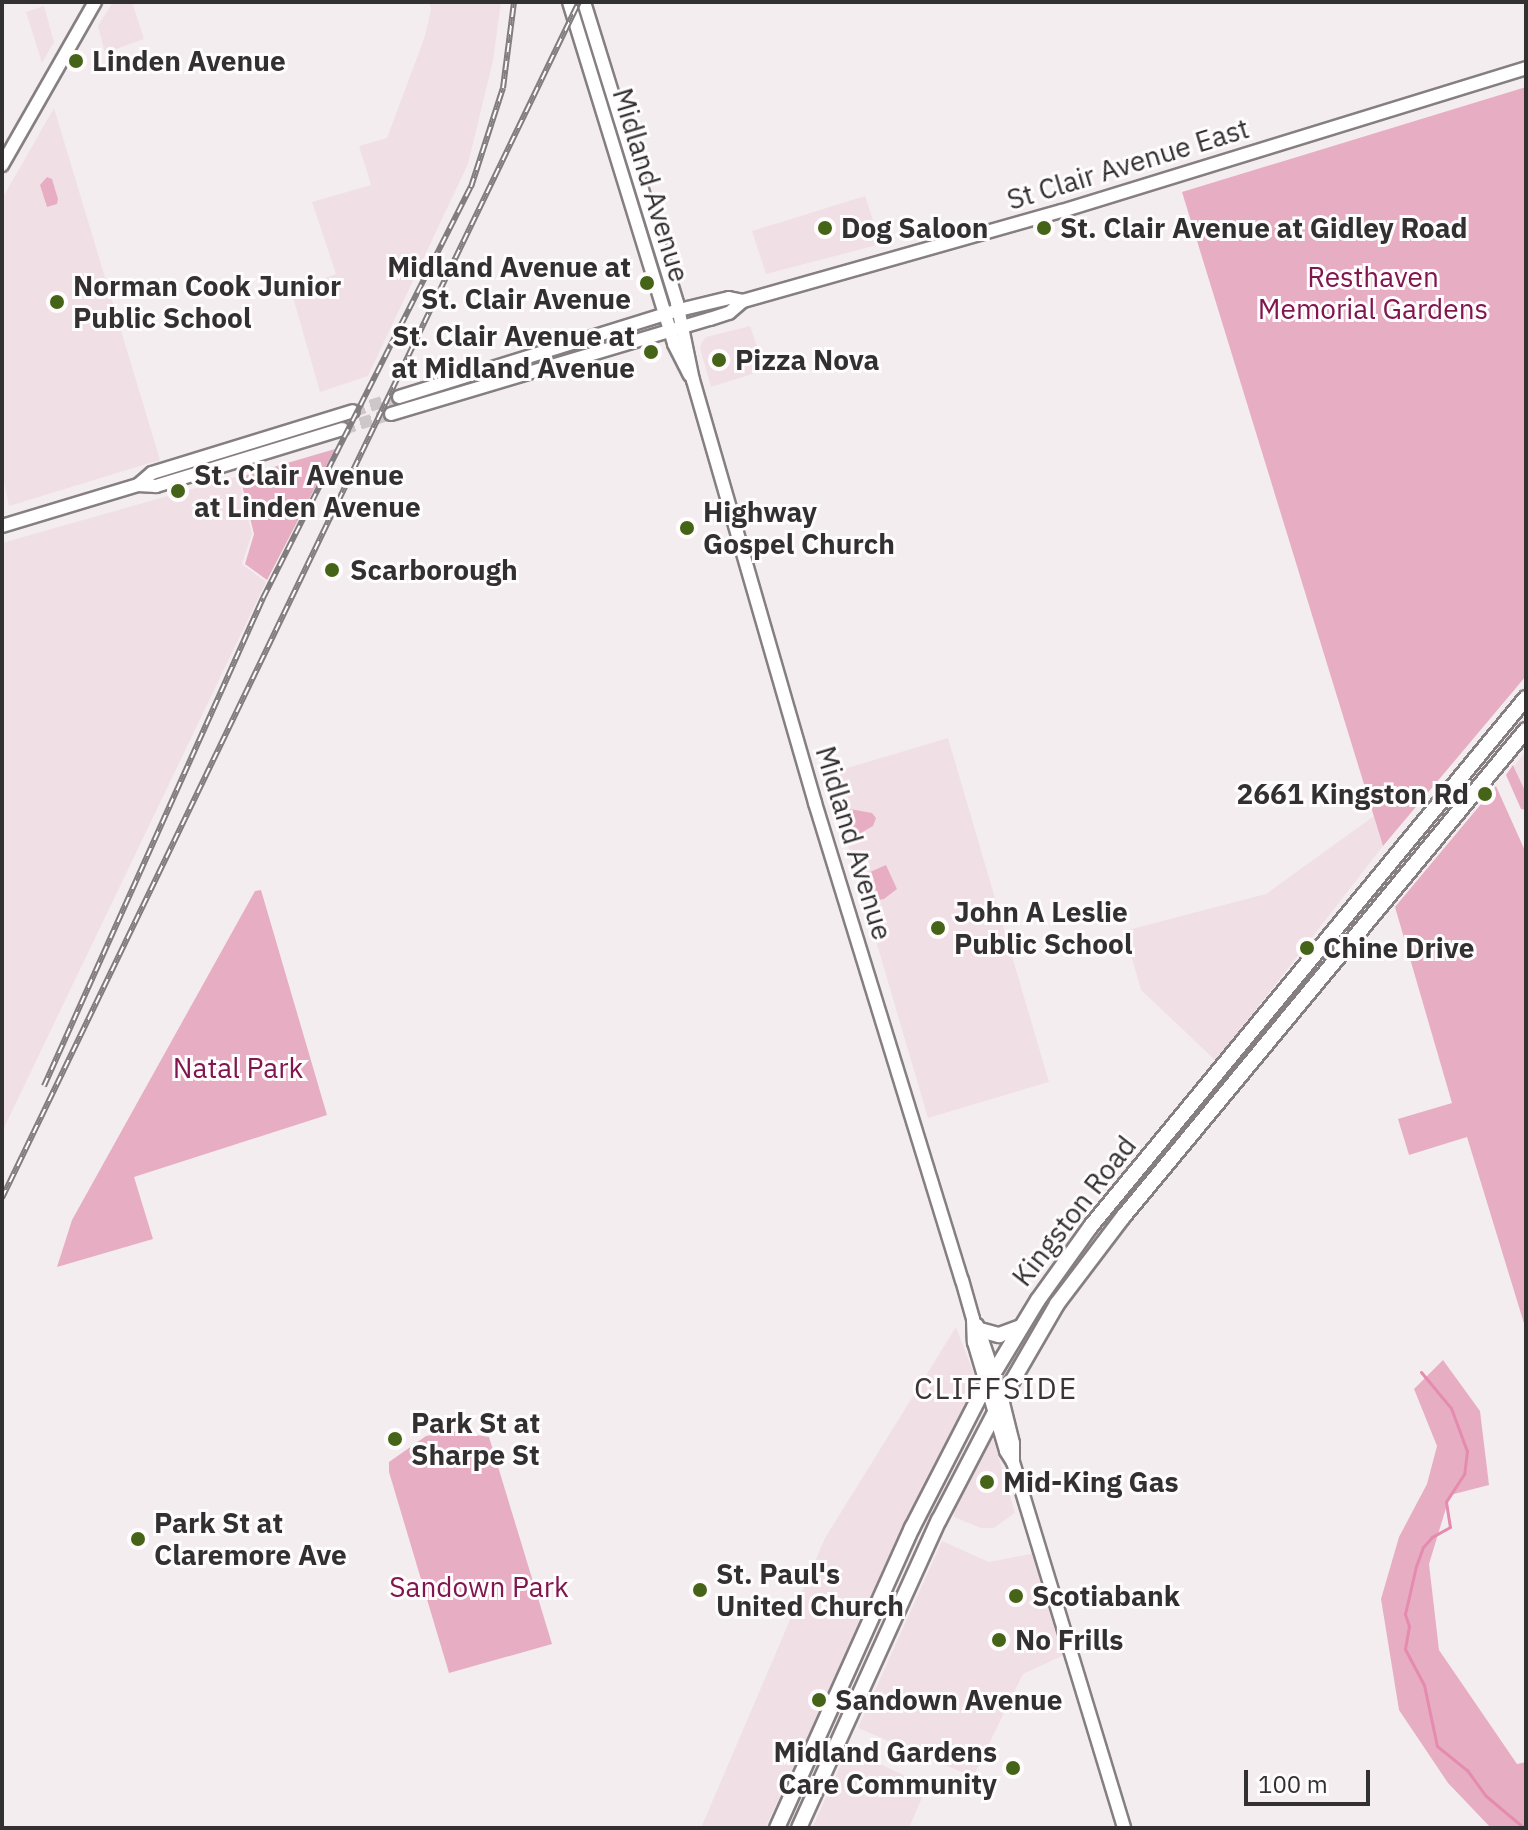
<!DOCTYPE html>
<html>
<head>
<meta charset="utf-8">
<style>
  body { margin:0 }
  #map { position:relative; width:1528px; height:1830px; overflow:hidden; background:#f4edef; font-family:"IBM Plex Sans",sans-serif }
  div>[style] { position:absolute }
  .built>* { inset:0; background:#f0e0e6 }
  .green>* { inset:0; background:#e7aec3 }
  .stream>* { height:3px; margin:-1.5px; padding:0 1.5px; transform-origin:1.5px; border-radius:1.5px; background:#e58baf }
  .secondary-tunnel>* { height:12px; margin-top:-6px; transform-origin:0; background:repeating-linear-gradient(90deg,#cdc7c9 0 12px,transparent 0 18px) }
  .roads { filter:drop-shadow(2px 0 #867f81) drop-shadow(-2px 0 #867f81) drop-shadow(0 2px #867f81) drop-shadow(0 -2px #867f81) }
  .secondary>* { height:12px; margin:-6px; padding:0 6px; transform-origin:6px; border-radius:6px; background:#fff }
  .primary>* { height:14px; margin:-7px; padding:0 7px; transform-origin:7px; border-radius:7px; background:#fff }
  .rail>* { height:6px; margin-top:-3px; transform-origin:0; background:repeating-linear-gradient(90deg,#fffcfd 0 9px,#817c7d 0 18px); box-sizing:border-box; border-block:2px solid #817c7d }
  .dots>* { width:22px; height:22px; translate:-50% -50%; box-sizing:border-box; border:4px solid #fffcfd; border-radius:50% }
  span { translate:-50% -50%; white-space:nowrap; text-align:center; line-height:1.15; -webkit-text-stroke:6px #fffcfd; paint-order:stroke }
  .poi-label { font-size:28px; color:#333031; font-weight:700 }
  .left { translate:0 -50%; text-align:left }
  .right { translate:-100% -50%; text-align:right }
  .street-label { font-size:28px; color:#333031 }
  .park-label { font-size:28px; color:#80164d }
  .neighbourhood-label { font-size:30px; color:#3a3436; letter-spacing:2px }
  .frame { position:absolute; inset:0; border:4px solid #333031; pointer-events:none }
  .scale { position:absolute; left:1244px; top:1770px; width:126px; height:36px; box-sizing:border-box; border:4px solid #333031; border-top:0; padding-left:10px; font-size:24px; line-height:28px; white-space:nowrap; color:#333031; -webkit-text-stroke:6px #fffcfd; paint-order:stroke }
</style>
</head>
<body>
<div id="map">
  <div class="built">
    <div style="clip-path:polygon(113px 2px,132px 2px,144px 39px,105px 53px,98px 26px)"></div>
    <div style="clip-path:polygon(429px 2px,501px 2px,493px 61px,468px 164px,368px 376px,320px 392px,291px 290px,336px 274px,312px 202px,371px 185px,359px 146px,387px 138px,425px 36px,431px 9px)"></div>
    <div style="clip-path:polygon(44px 6px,54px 42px,42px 63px,26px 12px)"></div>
    <div style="clip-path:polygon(54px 108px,160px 460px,9px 506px,2px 472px,2px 199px)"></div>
    <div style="clip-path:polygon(865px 196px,881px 244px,766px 274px,752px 231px)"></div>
    <div style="clip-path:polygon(750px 326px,765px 370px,711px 387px,700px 348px,702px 342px,706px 337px)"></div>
    <div style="clip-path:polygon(238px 476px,252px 534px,242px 564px,266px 582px,2px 1132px,2px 543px)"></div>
    <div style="clip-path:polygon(948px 738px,1049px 1082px,928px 1118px,827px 774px)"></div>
    <div style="clip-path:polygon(1526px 751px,1526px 793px,1514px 766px)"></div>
    <div style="clip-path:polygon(1374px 816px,1383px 846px,1216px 1061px,1141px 990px,1124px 931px,1266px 894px)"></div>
    <div style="clip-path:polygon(956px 1327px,977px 1382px,765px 1828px,701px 1828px,825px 1538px)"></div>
    <div style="clip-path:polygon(992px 1434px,1015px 1513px,994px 1528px,981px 1528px,954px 1517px,954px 1511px)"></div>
    <div style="clip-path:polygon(942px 1541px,989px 1562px,1035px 1553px,1064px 1655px,1023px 1674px,973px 1777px,858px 1728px)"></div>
    <div style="clip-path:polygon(848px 1749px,927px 1786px,909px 1828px,812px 1828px)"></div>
  </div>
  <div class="green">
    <div style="clip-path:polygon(1526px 87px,1526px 676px,1383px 846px,1182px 192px)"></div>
    <div style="clip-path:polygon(47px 177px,52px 179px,58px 199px,57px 204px,47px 207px,40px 185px)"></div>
    <div style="clip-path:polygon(335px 449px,267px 580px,245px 564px,254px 534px,240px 477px)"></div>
    <div style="clip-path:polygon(1513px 765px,1526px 793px,1526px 810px,1521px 809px,1506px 775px)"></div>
    <div style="clip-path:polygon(1496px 786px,1526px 853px,1526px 1330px,1467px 1137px,1409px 1155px,1398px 1119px,1452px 1103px,1395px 907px)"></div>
    <div style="clip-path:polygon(850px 809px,872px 813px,876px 818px,873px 826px,859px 834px,853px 829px,847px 812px)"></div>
    <div style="clip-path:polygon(886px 865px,897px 889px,884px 899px,873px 901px,867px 879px,870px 872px)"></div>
    <div style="clip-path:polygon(261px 890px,327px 1115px,134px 1177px,153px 1239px,57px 1267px,72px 1220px,255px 891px)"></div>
    <div style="clip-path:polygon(1443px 1360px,1480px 1411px,1489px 1485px,1450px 1495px,1429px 1564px,1439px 1650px,1517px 1764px,1526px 1762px,1526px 1828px,1491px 1828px,1448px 1783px,1399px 1710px,1381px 1599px,1399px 1537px,1427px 1484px,1437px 1446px,1414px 1389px)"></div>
    <div style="clip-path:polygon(452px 1431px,489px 1437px,552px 1644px,449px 1673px,389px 1472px,389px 1462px,426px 1436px)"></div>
  </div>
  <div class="stream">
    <div style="left:1421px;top:1372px;width:47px;rotate:50.2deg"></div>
    <div style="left:1451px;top:1408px;width:46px;rotate:69.6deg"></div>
    <div style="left:1467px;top:1451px;width:23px;rotate:97deg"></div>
    <div style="left:1464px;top:1474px;width:33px;rotate:123deg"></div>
    <div style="left:1446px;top:1502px;width:25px;rotate:81deg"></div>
    <div style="left:1450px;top:1527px;width:21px;rotate:151deg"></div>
    <div style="left:1432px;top:1537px;width:13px;rotate:132deg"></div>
    <div style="left:1423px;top:1547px;width:20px;rotate:110deg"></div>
    <div style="left:1416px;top:1566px;width:49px;rotate:102.9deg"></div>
    <div style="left:1405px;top:1614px;width:13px;rotate:72deg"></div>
    <div style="left:1409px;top:1626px;width:23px;rotate:100deg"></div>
    <div style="left:1405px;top:1649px;width:41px;rotate:62.2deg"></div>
    <div style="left:1424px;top:1685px;width:62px;rotate:78deg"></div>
    <div style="left:1437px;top:1746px;width:38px;rotate:39deg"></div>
    <div style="left:1467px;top:1770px;width:32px;rotate:54deg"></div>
    <div style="left:1486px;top:1796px;width:50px;rotate:40.1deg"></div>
  </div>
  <div class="secondary-tunnel">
    <div style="left:353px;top:411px;width:48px;rotate:-16.9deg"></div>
    <div style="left:343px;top:429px;width:50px;rotate:-17.4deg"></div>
  </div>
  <div class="roads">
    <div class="secondary">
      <div style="left:569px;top:2px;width:358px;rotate:72.9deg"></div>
      <div style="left:674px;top:344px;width:35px;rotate:63deg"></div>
      <div style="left:584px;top:2px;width:315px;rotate:72.8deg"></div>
      <div style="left:677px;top:303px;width:79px;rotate:78.3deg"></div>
      <div style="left:693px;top:380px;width:440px;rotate:73.9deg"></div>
      <div style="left:815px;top:803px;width:499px;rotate:72.9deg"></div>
      <div style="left:962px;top:1280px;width:41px;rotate:74.2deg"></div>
      <div style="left:973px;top:1319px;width:23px;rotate:88deg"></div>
      <div style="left:974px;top:1342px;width:114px;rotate:73.6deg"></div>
      <div style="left:1006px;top:1451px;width:13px;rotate:58deg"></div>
      <div style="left:2px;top:165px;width:188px;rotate:-60.3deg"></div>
      <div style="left:399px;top:397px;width:293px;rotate:-17.3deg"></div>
      <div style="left:679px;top:310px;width:51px;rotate:-13.5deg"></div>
      <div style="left:729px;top:298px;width:14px;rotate:12deg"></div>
      <div style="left:391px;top:414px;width:333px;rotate:-16.6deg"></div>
      <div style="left:710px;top:319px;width:20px;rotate:-18deg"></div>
      <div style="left:729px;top:313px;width:18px;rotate:-41deg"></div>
      <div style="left:743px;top:301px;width:331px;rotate:-15.8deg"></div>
      <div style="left:1062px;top:211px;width:486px;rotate:-17.1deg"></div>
      <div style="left:138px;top:485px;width:18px;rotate:-41deg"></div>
      <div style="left:152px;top:473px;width:210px;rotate:-17.1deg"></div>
      <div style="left:2px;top:526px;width:142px;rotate:-16.8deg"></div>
      <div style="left:138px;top:485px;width:18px;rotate:3deg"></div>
      <div style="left:156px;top:486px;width:195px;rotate:-17deg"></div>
      <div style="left:977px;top:1325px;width:78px;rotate:71.3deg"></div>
      <div style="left:1002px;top:1399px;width:45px;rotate:76deg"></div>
      <div style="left:1013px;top:1443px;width:19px;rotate:90deg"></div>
      <div style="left:1013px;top:1462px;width:382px;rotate:73.1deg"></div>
    </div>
    <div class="primary">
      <div style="left:980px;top:1330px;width:20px;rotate:15deg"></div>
      <div style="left:999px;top:1335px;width:23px;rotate:-20deg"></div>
      <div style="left:777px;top:1828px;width:329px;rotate:-65.8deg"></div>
      <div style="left:912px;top:1528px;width:151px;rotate:-62.8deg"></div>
      <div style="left:981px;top:1394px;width:110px;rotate:-58.8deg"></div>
      <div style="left:1038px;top:1300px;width:91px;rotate:-54.4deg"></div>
      <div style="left:1091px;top:1226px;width:684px;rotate:-50.52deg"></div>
      <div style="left:799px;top:1828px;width:338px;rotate:-65.6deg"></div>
      <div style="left:939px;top:1520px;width:136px;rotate:-62.5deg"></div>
      <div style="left:1002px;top:1399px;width:110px;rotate:-59.9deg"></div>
      <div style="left:1057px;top:1304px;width:109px;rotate:-52.8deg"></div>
      <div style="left:1123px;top:1217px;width:632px;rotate:-50.39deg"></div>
    </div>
  </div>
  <div class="rail">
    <div style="left:44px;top:1086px;width:535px;rotate:-65.83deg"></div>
    <div style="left:263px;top:598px;width:461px;rotate:-63.2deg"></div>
    <div style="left:471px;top:187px;width:104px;rotate:-72.1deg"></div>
    <div style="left:503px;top:88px;width:87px;rotate:-82.7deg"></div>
    <div style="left:2px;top:1198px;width:1328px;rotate:-64.25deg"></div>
  </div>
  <div class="dots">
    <div style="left:76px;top:61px;background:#466417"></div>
    <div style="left:825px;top:228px;background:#466417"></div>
    <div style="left:1044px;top:228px;background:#466417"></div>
    <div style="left:647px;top:283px;background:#466417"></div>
    <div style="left:57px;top:302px;background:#466417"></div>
    <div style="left:651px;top:352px;background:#466417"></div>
    <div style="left:719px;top:360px;background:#466417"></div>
    <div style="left:178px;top:491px;background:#466417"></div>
    <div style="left:687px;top:528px;background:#466417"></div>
    <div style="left:332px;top:570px;background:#466417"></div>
    <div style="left:1485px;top:794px;background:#466417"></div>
    <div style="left:938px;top:928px;background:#466417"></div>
    <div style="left:1307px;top:948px;background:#466417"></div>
    <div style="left:395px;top:1439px;background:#466417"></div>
    <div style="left:987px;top:1482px;background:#466417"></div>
    <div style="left:138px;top:1539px;background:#466417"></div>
    <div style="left:700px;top:1590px;background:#466417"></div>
    <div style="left:1016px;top:1596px;background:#466417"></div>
    <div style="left:999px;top:1640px;background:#466417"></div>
    <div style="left:819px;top:1700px;background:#466417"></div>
    <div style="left:1013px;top:1768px;background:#466417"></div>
  </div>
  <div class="poi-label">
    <span class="left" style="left:92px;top:61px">Linden Avenue</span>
    <span class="left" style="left:841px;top:228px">Dog Saloon</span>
    <span class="left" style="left:1060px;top:228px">St. Clair Avenue at Gidley Road</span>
    <span class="right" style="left:631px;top:283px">Midland Avenue at<br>St. Clair Avenue</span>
    <span class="left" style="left:73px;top:302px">Norman Cook Junior<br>Public School</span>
    <span class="right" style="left:635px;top:352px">St. Clair Avenue at<br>at Midland Avenue</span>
    <span class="left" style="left:735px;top:360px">Pizza Nova</span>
    <span class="left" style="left:194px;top:491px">St. Clair Avenue<br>at Linden Avenue</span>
    <span class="left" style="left:703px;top:528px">Highway<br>Gospel Church</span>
    <span class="left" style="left:350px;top:570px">Scarborough</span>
    <span class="right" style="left:1469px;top:794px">2661 Kingston Rd</span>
    <span class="left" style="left:954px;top:928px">John A Leslie<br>Public School</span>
    <span class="left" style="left:1323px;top:948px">Chine Drive</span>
    <span class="left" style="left:411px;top:1439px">Park St at<br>Sharpe St</span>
    <span class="left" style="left:1003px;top:1482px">Mid-King Gas</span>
    <span class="left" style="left:154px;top:1539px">Park St at<br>Claremore Ave</span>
    <span class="left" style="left:716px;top:1590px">St. Paul's<br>United Church</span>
    <span class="left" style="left:1032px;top:1596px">Scotiabank</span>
    <span class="left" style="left:1015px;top:1640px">No Frills</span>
    <span class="left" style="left:835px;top:1700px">Sandown Avenue</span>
    <span class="right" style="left:997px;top:1768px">Midland Gardens<br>Care Community</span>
  </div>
  <div class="street-label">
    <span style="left:1128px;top:164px;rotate:-17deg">St Clair Avenue East</span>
    <span style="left:651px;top:185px;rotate:73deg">Midland Avenue</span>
    <span style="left:854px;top:843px;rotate:73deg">Midland Avenue</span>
    <span style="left:1074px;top:1211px;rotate:-52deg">Kingston Road</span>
  </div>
  <div class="park-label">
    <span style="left:1373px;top:293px">Resthaven<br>Memorial Gardens</span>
    <span style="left:238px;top:1068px">Natal Park</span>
    <span style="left:479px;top:1587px">Sandown Park</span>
  </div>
  <div class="neighbourhood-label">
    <span style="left:996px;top:1388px">CLIFFSIDE</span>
  </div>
  <div class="frame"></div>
  <div class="scale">100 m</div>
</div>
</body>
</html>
